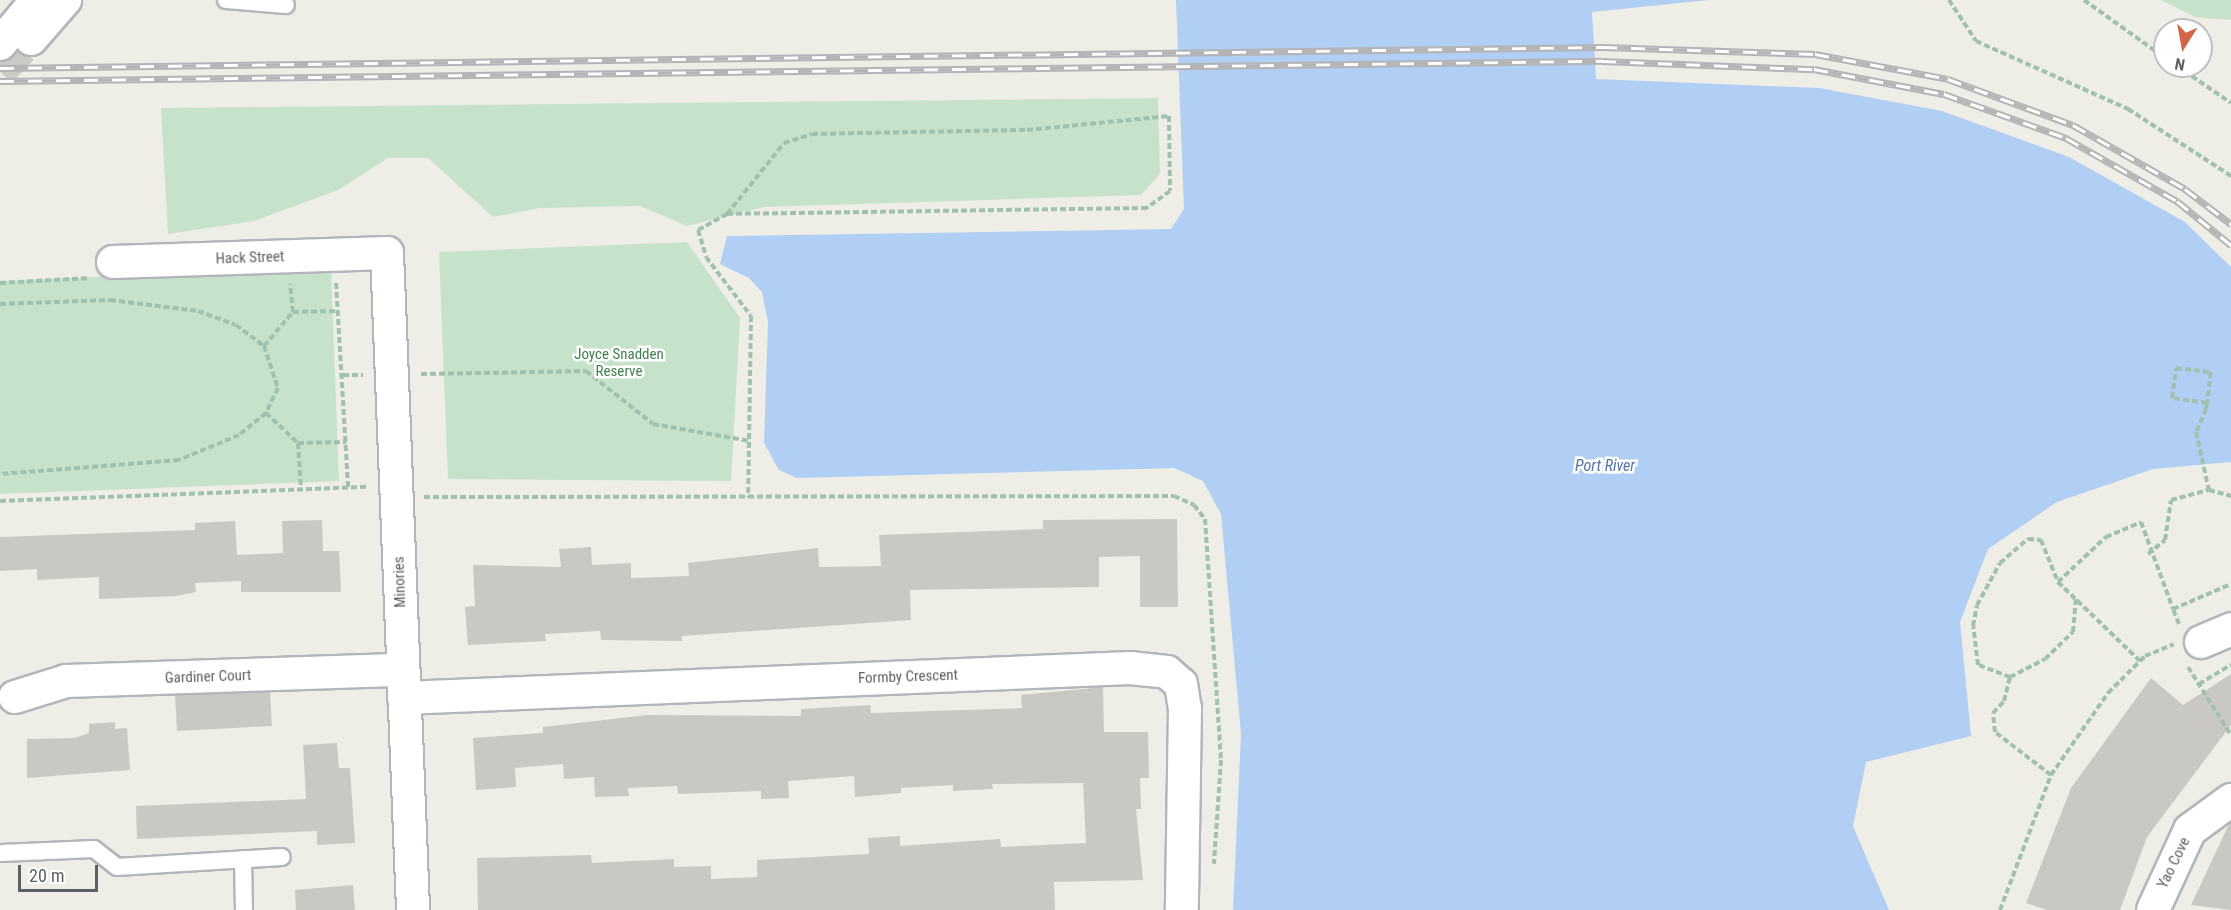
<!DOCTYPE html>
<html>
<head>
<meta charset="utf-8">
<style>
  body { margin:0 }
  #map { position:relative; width:2231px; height:910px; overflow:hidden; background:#eeeee7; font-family:"Roboto Condensed",sans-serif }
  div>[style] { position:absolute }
  .green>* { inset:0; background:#c7e2cb }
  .water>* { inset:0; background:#b1cef4 }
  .building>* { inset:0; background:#cac8c3 }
  .street-tunnel>* { height:32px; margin-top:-16px; transform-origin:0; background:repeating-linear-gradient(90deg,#cacac6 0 32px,transparent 0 48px) }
  .path>* { height:4px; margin-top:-2px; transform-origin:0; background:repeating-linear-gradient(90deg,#a0c1ad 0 6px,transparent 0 9px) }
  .roads { filter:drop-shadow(2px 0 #b4b5ba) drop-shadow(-2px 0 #b4b5ba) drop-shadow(0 2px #b4b5ba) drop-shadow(0 -2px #b4b5ba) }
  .lane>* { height:16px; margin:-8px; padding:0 8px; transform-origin:8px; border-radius:8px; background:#fff }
  .street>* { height:32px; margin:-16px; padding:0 16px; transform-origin:16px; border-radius:16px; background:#fff }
  .rail>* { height:7px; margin-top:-3.5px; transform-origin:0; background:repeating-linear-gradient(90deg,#fff 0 14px,#b4b4b5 0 28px); box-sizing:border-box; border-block:2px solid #b4b4b5 }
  span { translate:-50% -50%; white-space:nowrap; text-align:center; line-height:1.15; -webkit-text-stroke:5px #fff; paint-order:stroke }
  .street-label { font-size:15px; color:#5e6065 }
  .park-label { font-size:15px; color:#41814d }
  .water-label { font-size:16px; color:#5473ad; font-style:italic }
  .north { position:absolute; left:2153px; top:18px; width:60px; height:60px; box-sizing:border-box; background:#fff; border:2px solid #bfbfc1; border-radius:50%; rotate:191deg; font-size:16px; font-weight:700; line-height:24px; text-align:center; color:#5e6065 }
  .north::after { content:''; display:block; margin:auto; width:21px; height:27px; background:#d36648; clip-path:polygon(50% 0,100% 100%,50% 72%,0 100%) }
  .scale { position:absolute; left:18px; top:865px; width:80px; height:27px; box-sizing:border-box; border:3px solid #5e6065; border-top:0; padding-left:8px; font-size:18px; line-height:21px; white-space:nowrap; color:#5e6065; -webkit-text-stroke:4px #fff; paint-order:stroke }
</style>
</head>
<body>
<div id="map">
  <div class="green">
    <div style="clip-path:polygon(2161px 0,2231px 0,2231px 20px,2195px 17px)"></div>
    <div style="clip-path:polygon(1158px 98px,1160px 174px,1141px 195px,765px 207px,687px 226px,640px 206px,540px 208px,493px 217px,428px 158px,388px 158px,338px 190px,254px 221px,168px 234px,161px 108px)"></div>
    <div style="clip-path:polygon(687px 242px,740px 318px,731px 481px,448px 479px,439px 252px)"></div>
    <div style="clip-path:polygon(331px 267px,339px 481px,0 494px,0 281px)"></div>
  </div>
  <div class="water">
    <div style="clip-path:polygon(1176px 0,1708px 0,1592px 12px,1596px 79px,1819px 88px,1942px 111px,2069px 157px,2185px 222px,2231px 267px,2231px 462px,2153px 469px,2057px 502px,1988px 549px,1960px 622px,1971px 736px,1866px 762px,1853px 826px,1889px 910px,1233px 910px,1241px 734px,1221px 514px,1203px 481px,1174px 468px,797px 478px,779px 470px,764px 443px,768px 322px,762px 292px,749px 278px,720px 264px,727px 236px,1171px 229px,1184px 209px)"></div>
  </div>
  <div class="building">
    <div style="clip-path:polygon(1177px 519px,1178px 607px,1140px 607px,1140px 556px,1099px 557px,1099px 587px,910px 590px,911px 620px,682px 636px,682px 641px,601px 640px,600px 631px,545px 634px,546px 641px,468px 645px,465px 607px,475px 606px,473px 565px,561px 567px,559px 549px,591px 547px,592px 565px,631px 563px,631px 578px,689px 576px,688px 563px,818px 548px,819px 567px,881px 566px,879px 535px,1043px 529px,1043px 520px)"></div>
    <div style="clip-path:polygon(322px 520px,323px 551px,339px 551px,341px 592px,241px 592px,241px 581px,195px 583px,196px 592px,176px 596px,99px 599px,99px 577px,37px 580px,37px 569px,0 571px,0 537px,195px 530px,195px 523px,235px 521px,237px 555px,283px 553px,282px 521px)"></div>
    <div style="clip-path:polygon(2231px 674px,2231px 725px,2147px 837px,2120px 910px,2047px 910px,2026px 903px,2071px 788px,2151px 678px,2183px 705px)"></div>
    <div style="clip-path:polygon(1103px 687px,1104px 732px,1148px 732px,1149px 778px,1140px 778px,1141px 809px,1136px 809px,1143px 880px,1054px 882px,1055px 910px,478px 910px,477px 858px,591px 855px,592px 863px,674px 859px,674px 867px,711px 866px,711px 879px,757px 877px,757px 860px,869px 854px,868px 838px,900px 836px,900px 846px,1000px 839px,1001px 847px,1086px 843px,1083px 783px,992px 784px,993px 789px,953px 791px,953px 785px,901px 788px,901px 793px,855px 797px,854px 776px,788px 781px,789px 798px,761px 799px,761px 791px,678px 794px,677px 786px,628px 788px,629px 796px,595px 797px,594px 777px,564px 779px,563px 764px,515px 768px,516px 787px,476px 790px,473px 738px,543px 733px,543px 727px,647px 715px,801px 716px,801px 709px,870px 705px,871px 713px,1022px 708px,1021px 695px)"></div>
    <div style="clip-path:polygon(270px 692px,272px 726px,177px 731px,175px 695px)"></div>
    <div style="clip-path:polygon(115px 722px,115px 729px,127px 728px,130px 770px,27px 778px,27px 739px,74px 738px,89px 733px,89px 724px)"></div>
    <div style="clip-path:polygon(337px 743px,339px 768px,350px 768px,355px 843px,317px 845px,317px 831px,137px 839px,136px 806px,306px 799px,303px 745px)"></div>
    <div style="clip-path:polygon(2231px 822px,2231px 910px,2191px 905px,2229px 824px)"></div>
    <div style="clip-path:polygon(353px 885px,355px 910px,296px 910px,295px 890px)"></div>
  </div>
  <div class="street-tunnel">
    <div style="left:0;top:72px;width:45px;rotate:-46.8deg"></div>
  </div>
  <div class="path">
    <div style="left:1949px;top:0;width:49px;rotate:56.6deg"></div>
    <div style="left:1976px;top:41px;width:167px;rotate:24.1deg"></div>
    <div style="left:2128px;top:109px;width:123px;rotate:33deg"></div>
    <div style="left:2084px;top:0;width:100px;rotate:35.6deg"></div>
    <div style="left:2177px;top:66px;width:65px;rotate:34.4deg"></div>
    <div style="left:727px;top:214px;width:91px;rotate:-51.2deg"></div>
    <div style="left:784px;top:143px;width:29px;rotate:-18deg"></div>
    <div style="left:812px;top:134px;width:215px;rotate:-1.1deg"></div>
    <div style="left:1027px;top:130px;width:143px;rotate:-5.6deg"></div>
    <div style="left:1169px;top:116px;width:75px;rotate:89.2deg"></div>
    <div style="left:1170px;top:191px;width:29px;rotate:144deg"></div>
    <div style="left:1147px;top:208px;width:420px;rotate:179.2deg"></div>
    <div style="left:727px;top:214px;width:33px;rotate:151deg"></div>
    <div style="left:698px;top:230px;width:28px;rotate:73deg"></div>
    <div style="left:706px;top:257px;width:74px;rotate:52.7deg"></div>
    <div style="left:751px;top:316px;width:181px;rotate:90.9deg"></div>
    <div style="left:0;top:283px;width:90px;rotate:-3.2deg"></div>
    <div style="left:336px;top:283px;width:205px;rotate:86.6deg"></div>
    <div style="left:0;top:304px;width:110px;rotate:-2.1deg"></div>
    <div style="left:110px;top:300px;width:89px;rotate:7.1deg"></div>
    <div style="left:198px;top:311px;width:40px;rotate:20.2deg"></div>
    <div style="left:236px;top:325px;width:35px;rotate:37deg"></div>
    <div style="left:264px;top:346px;width:44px;rotate:71.6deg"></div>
    <div style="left:278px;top:388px;width:28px;rotate:116deg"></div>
    <div style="left:266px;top:413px;width:35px;rotate:141deg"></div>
    <div style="left:239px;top:435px;width:65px;rotate:157.4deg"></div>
    <div style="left:179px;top:460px;width:180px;rotate:175.5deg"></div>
    <div style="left:293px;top:312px;width:46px;rotate:-1.2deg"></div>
    <div style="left:264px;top:346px;width:45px;rotate:-49.5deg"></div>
    <div style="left:293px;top:312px;width:28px;rotate:-96deg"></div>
    <div style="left:421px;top:374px;width:165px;rotate:-1deg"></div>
    <div style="left:586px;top:371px;width:85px;rotate:38.3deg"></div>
    <div style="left:653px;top:424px;width:97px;rotate:10deg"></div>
    <div style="left:343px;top:375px;width:20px"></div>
    <div style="left:2207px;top:403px;width:35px;rotate:-172deg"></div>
    <div style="left:2172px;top:398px;width:30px;rotate:-82deg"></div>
    <div style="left:2176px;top:368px;width:35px;rotate:7deg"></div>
    <div style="left:2211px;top:372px;width:31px;rotate:97deg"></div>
    <div style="left:2207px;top:403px;width:6px;rotate:99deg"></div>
    <div style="left:2206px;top:409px;width:25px;rotate:113deg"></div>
    <div style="left:2196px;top:432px;width:59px;rotate:77.4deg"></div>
    <div style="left:266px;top:413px;width:44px;rotate:43.2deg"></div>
    <div style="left:298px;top:443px;width:48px;rotate:-1.2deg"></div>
    <div style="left:298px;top:443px;width:47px;rotate:86.3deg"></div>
    <div style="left:424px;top:497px;width:750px;rotate:-0.08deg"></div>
    <div style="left:1174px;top:496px;width:22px;rotate:24deg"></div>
    <div style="left:1194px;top:505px;width:18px;rotate:52deg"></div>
    <div style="left:1205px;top:519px;width:242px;rotate:86.2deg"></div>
    <div style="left:1221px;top:760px;width:104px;rotate:93.9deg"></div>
    <div style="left:0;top:501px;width:368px;rotate:-2.2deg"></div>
    <div style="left:2148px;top:554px;width:22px;rotate:-39deg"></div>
    <div style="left:2165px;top:540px;width:40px;rotate:-81.5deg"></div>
    <div style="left:2171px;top:500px;width:39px;rotate:-15deg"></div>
    <div style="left:2209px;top:490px;width:23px;rotate:15deg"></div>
    <div style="left:2179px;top:624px;width:16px;rotate:-112deg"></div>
    <div style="left:2173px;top:609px;width:63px;rotate:-23.3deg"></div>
    <div style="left:2140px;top:661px;width:114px;rotate:-136.1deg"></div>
    <div style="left:2058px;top:582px;width:66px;rotate:-43.2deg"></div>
    <div style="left:2106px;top:537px;width:38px;rotate:-23deg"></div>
    <div style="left:2141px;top:522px;width:93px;rotate:69.8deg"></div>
    <div style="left:2188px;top:667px;width:80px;rotate:57.7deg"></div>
    <div style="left:2010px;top:677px;width:34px;rotate:-159deg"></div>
    <div style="left:1978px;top:665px;width:39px;rotate:-97deg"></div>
    <div style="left:1973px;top:626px;width:21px;rotate:-79deg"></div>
    <div style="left:1977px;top:605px;width:48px;rotate:-61.3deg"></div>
    <div style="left:2000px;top:563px;width:37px;rotate:-41deg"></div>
    <div style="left:2028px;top:539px;width:13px;rotate:4deg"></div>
    <div style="left:2041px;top:540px;width:45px;rotate:68deg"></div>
    <div style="left:2199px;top:684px;width:37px;rotate:-31deg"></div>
    <div style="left:2051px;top:775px;width:71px;rotate:-142.5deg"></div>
    <div style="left:1995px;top:732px;width:19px;rotate:-96deg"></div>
    <div style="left:1993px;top:713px;width:16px;rotate:-47deg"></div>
    <div style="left:2004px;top:701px;width:25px;rotate:-76deg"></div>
    <div style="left:2010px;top:677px;width:39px;rotate:-27deg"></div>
    <div style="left:2045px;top:659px;width:39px;rotate:-44deg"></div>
    <div style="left:2073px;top:632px;width:33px;rotate:-85deg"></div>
    <div style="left:2000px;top:910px;width:144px;rotate:-69.3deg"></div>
    <div style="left:2051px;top:775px;width:100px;rotate:-55.2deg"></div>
    <div style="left:2108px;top:693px;width:52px;rotate:-45deg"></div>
    <div style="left:2145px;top:656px;width:31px;rotate:-22deg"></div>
  </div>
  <div class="roads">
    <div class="lane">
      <div style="left:226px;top:0;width:60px;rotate:4.8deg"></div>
      <div style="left:1px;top:853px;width:93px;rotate:-2.5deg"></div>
      <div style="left:94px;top:849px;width:29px;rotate:38deg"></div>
      <div style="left:117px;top:867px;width:165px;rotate:-3.5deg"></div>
      <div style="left:243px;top:859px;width:51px;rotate:88.9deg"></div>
    </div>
    <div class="street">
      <div style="left:31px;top:39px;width:52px;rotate:-48.9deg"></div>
      <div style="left:0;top:44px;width:57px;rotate:-49.9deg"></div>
      <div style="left:113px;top:262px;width:274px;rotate:-1.9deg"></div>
      <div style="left:387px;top:253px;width:658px;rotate:87.73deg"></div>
      <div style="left:2201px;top:642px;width:33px;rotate:-23deg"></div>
      <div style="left:15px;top:697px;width:53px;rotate:-17.4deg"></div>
      <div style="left:66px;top:681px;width:337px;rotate:-1.9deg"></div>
      <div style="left:404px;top:698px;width:727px;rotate:-2.37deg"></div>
      <div style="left:1130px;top:668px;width:37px;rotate:6deg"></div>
      <div style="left:1167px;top:672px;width:18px;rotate:41deg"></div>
      <div style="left:1181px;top:684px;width:24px;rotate:81deg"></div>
      <div style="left:1185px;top:708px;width:202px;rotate:90.9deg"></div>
      <div style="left:2153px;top:910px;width:88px;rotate:-65.2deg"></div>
      <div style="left:2190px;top:830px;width:51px;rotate:-36.2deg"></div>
    </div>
  </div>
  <div class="rail">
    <div style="left:0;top:68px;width:1603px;rotate:-0.75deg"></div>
    <div style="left:1603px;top:47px;width:212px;rotate:1.9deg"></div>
    <div style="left:1815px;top:54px;width:135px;rotate:10.6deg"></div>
    <div style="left:1948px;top:79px;width:133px;rotate:20.2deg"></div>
    <div style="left:2073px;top:125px;width:129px;rotate:29.7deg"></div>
    <div style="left:2185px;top:189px;width:58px;rotate:37.3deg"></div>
    <div style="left:0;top:81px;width:1602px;rotate:-0.72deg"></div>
    <div style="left:1602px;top:61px;width:212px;rotate:2.2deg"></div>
    <div style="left:1814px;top:69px;width:132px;rotate:10.9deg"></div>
    <div style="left:1944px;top:94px;width:130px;rotate:19.8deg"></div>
    <div style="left:2066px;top:138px;width:128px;rotate:29.6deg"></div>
    <div style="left:2177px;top:201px;width:70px;rotate:39.2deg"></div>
  </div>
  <div class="street-label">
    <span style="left:250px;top:258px;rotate:-2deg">Hack Street</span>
    <span style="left:400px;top:582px;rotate:-92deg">Minories</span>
    <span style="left:208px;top:677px;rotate:-2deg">Gardiner Court</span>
    <span style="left:908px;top:677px;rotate:-2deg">Formby Crescent</span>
    <span style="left:2174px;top:863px;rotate:-64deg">Yao Cove</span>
  </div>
  <div class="park-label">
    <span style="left:619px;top:363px">Joyce Snadden<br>Reserve</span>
  </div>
  <div class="water-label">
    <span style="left:1605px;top:466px">Port River</span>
  </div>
  <div class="north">N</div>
  <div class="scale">20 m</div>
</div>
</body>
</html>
